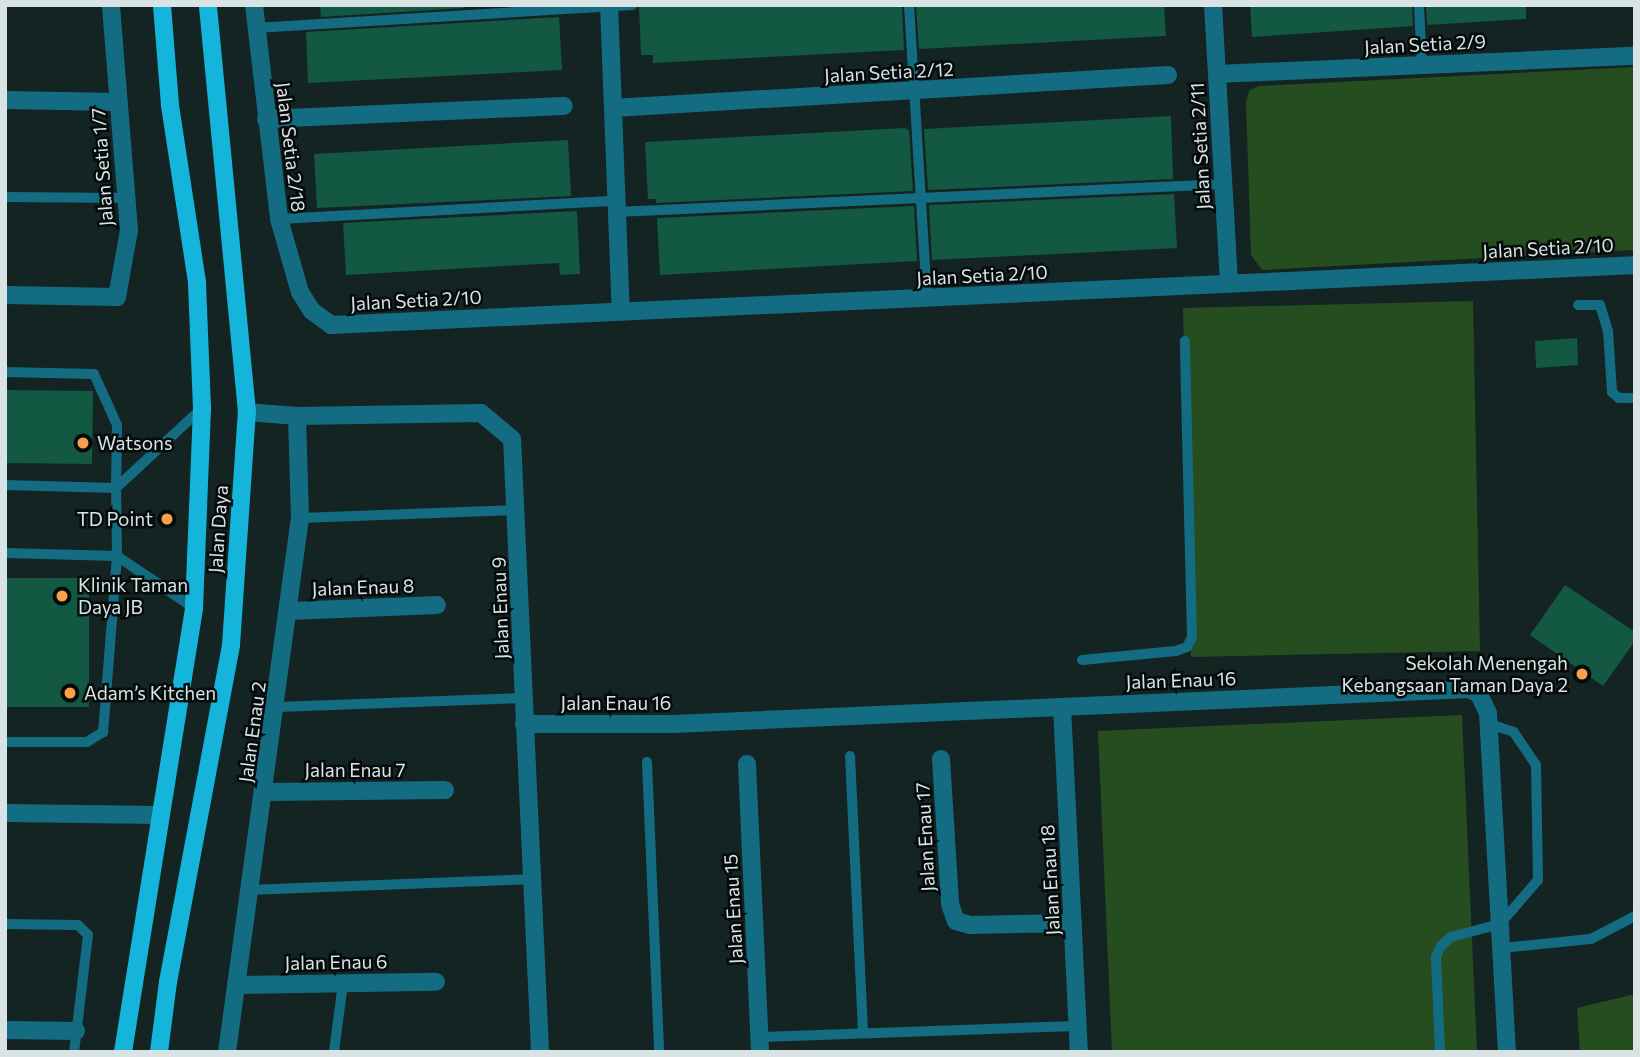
<!DOCTYPE html>
<html>
<head>
<meta charset="utf-8">
<style>
  body { margin:0 }
  #map { position:relative; width:1640px; height:1057px; overflow:hidden; background:#142423; font-family:Commissioner,sans-serif }
  div>[style] { position:absolute }
  .green>* { inset:0; background:#264d1f }
  .building>* { inset:0; background:#125843 }
  .service>* { height:10px; margin:-5px; padding:0 5px; transform-origin:5px; border-radius:5px; background:#146c83 }
  .minor>* { height:18px; margin:-9px; padding:0 9px; transform-origin:9px; border-radius:9px; background:#146c83 }
  .primary>* { height:18px; margin:-9px; padding:0 9px; transform-origin:9px; border-radius:9px; background:#15b5db }
  .dots>* { width:19px; height:19px; translate:-50% -50%; box-sizing:border-box; border:4px solid #050b0b; border-radius:50% }
  span { translate:-50% -50%; white-space:nowrap; text-align:center; line-height:1.15; -webkit-text-stroke:5px #050b0b; paint-order:stroke }
  .street-label { font-size:19px; color:#d9e3e3 }
  .poi-label { font-size:19px; color:#d9e3e3 }
  .left { translate:0 -50%; text-align:left }
  .right { translate:-100% -50%; text-align:right }
  .frame { position:absolute; inset:0; border:7px solid #d9e3e3; pointer-events:none }
</style>
</head>
<body>
<div id="map">
  <div class="green">
    <div style="clip-path:polygon(1635px 67px,1635px 250px,1262px 270px,1251px 255px,1246px 103px,1249px 91px,1259px 86px)"></div>
    <div style="clip-path:polygon(1473px 301px,1480px 651px,1191px 657px,1183px 308px)"></div>
    <div style="clip-path:polygon(1462px 715px,1477px 1052px,1112px 1052px,1098px 731px)"></div>
    <div style="clip-path:polygon(1635px 994px,1635px 1052px,1580px 1052px,1577px 1008px)"></div>
  </div>
  <div class="building">
    <div style="clip-path:polygon(320px 5px,464px 5px,464px 8px,321px 17px)"></div>
    <div style="clip-path:polygon(902px 5px,904px 50px,653px 63px,653px 55px,641px 55px,639px 7px)"></div>
    <div style="clip-path:polygon(916px 5px,1164px 5px,1166px 36px,919px 49px)"></div>
    <div style="clip-path:polygon(1250px 5px,1412px 5px,1413px 26px,1252px 37px)"></div>
    <div style="clip-path:polygon(1426px 5px,1526px 5px,1526px 19px,1427px 25px)"></div>
    <div style="clip-path:polygon(559px 17px,562px 70px,308px 83px,306px 32px)"></div>
    <div style="clip-path:polygon(1171px 116px,1173px 179px,928px 190px,924px 129px)"></div>
    <div style="clip-path:polygon(904px 128px,909px 130px,913px 191px,656px 203px,656px 199px,648px 199px,645px 142px)"></div>
    <div style="clip-path:polygon(568px 140px,571px 196px,317px 208px,314px 154px)"></div>
    <div style="clip-path:polygon(1174px 194px,1177px 248px,932px 260px,929px 205px)"></div>
    <div style="clip-path:polygon(914px 206px,917px 261px,660px 275px,657px 218px)"></div>
    <div style="clip-path:polygon(577px 211px,580px 274px,560px 275px,559px 263px,346px 275px,343px 223px)"></div>
    <div style="clip-path:polygon(1577px 338px,1578px 365px,1536px 368px,1535px 341px)"></div>
    <div style="clip-path:polygon(5px 390px,93px 391px,92px 464px,5px 463px)"></div>
    <div style="clip-path:polygon(5px 578px,89px 578px,89px 707px,5px 707px)"></div>
    <div style="clip-path:polygon(1565px 585px,1635px 632px,1635px 641px,1603px 686px,1530px 635px)"></div>
  </div>
  <div class="service">
    <div style="left:909px;top:5px;width:295px;rotate:86.5deg"></div>
    <div style="left:1419px;top:5px;width:61px;rotate:87.2deg"></div>
    <div style="left:255px;top:28px;width:378px;rotate:-3.5deg"></div>
    <div style="left:5px;top:197px;width:121px;rotate:0.5deg"></div>
    <div style="left:617px;top:212px;width:608px;rotate:-2.64deg"></div>
    <div style="left:279px;top:219px;width:337px;rotate:-3.1deg"></div>
    <div style="left:1578px;top:305px;width:22px"></div>
    <div style="left:1600px;top:305px;width:27px;rotate:73deg"></div>
    <div style="left:1608px;top:331px;width:61px;rotate:86.2deg"></div>
    <div style="left:1612px;top:392px;width:9px;rotate:41deg"></div>
    <div style="left:1619px;top:398px;width:16px"></div>
    <div style="left:5px;top:372px;width:89px;rotate:1.3deg"></div>
    <div style="left:94px;top:374px;width:56px;rotate:65.7deg"></div>
    <div style="left:117px;top:425px;width:63px;rotate:90.9deg"></div>
    <div style="left:116px;top:488px;width:111px;rotate:-178.5deg"></div>
    <div style="left:300px;top:518px;width:217px;rotate:-2.1deg"></div>
    <div style="left:5px;top:553px;width:112px;rotate:1.5deg"></div>
    <div style="left:117px;top:556px;width:177px;rotate:94.5deg"></div>
    <div style="left:103px;top:732px;width:19px;rotate:148deg"></div>
    <div style="left:87px;top:742px;width:82px;rotate:180deg"></div>
    <div style="left:194px;top:608px;width:93px;rotate:-146deg"></div>
    <div style="left:117px;top:556px;width:68px;rotate:-90.8deg"></div>
    <div style="left:116px;top:488px;width:117px;rotate:-42.9deg"></div>
    <div style="left:1082px;top:660px;width:94px;rotate:-5.5deg"></div>
    <div style="left:1176px;top:651px;width:12px;rotate:-20deg"></div>
    <div style="left:1187px;top:647px;width:11px;rotate:-63deg"></div>
    <div style="left:1192px;top:637px;width:296px;rotate:-91.4deg"></div>
    <div style="left:277px;top:707px;width:246px;rotate:-2.1deg"></div>
    <div style="left:850px;top:756px;width:277px;rotate:87.3deg"></div>
    <div style="left:647px;top:762px;width:290px;rotate:87.6deg"></div>
    <div style="left:250px;top:890px;width:282px;rotate:-2.2deg"></div>
    <div style="left:5px;top:924px;width:73px;rotate:0.8deg"></div>
    <div style="left:78px;top:925px;width:14px;rotate:45deg"></div>
    <div style="left:88px;top:935px;width:118px;rotate:96.8deg"></div>
    <div style="left:1501px;top:948px;width:90px;rotate:-5.7deg"></div>
    <div style="left:1591px;top:939px;width:50px;rotate:-27.6deg"></div>
    <div style="left:760px;top:1037px;width:318px;rotate:-2deg"></div>
    <div style="left:334px;top:1052px;width:70px;rotate:-82.6deg"></div>
    <div style="left:1440px;top:1052px;width:95px;rotate:-92.4deg"></div>
    <div style="left:1436px;top:957px;width:12px;rotate:-66deg"></div>
    <div style="left:1441px;top:946px;width:13px;rotate:-42deg"></div>
    <div style="left:1451px;top:937px;width:51px;rotate:-14.9deg"></div>
    <div style="left:1500px;top:924px;width:58px;rotate:-49.2deg"></div>
    <div style="left:1538px;top:880px;width:115px;rotate:-91deg"></div>
    <div style="left:1536px;top:765px;width:40px;rotate:-124deg"></div>
    <div style="left:1514px;top:732px;width:26px;rotate:-162deg"></div>
  </div>
  <div class="minor">
    <div style="left:254px;top:5px;width:215px;rotate:83.3deg"></div>
    <div style="left:279px;top:219px;width:76px;rotate:74deg"></div>
    <div style="left:300px;top:292px;width:22px;rotate:58deg"></div>
    <div style="left:312px;top:311px;width:24px;rotate:36deg"></div>
    <div style="left:331px;top:325px;width:1305px;rotate:-2.63deg"></div>
    <div style="left:609px;top:5px;width:307px;rotate:87.8deg"></div>
    <div style="left:1213px;top:5px;width:279px;rotate:86.7deg"></div>
    <div style="left:1217px;top:74px;width:418px;rotate:-2.5deg"></div>
    <div style="left:5px;top:100px;width:113px;rotate:1deg"></div>
    <div style="left:613px;top:108px;width:556px;rotate:-3.4deg"></div>
    <div style="left:266px;top:119px;width:298px;rotate:-2.5deg"></div>
    <div style="left:5px;top:295px;width:112px;rotate:1deg"></div>
    <div style="left:117px;top:297px;width:68px;rotate:-79.8deg"></div>
    <div style="left:129px;top:230px;width:226px;rotate:-94.6deg"></div>
    <div style="left:247px;top:412px;width:50px;rotate:4.6deg"></div>
    <div style="left:297px;top:416px;width:184px;rotate:-0.9deg"></div>
    <div style="left:481px;top:413px;width:40px;rotate:40deg"></div>
    <div style="left:512px;top:439px;width:614px;rotate:87.38deg"></div>
    <div style="left:290px;top:611px;width:147px;rotate:-2.3deg"></div>
    <div style="left:1062px;top:707px;width:345px;rotate:87.2deg"></div>
    <div style="left:524px;top:724px;width:149px"></div>
    <div style="left:673px;top:724px;width:797px;rotate:-2.52deg"></div>
    <div style="left:1469px;top:689px;width:11px;rotate:27deg"></div>
    <div style="left:1479px;top:694px;width:21px;rotate:65deg"></div>
    <div style="left:1488px;top:713px;width:340px;rotate:86.8deg"></div>
    <div style="left:941px;top:759px;width:145px;rotate:86.4deg"></div>
    <div style="left:950px;top:904px;width:18px;rotate:71deg"></div>
    <div style="left:956px;top:921px;width:15px;rotate:16deg"></div>
    <div style="left:970px;top:925px;width:103px;rotate:-1.1deg"></div>
    <div style="left:747px;top:764px;width:288px;rotate:87.4deg"></div>
    <div style="left:265px;top:792px;width:180px;rotate:-0.6deg"></div>
    <div style="left:5px;top:813px;width:155px;rotate:0.7deg"></div>
    <div style="left:236px;top:985px;width:200px;rotate:-0.9deg"></div>
    <div style="left:5px;top:1030px;width:71px;rotate:0.8deg"></div>
    <div style="left:227px;top:1052px;width:539px;rotate:-82.22deg"></div>
    <div style="left:300px;top:518px;width:102px;rotate:-91.7deg"></div>
  </div>
  <div class="primary">
    <div style="left:123px;top:1052px;width:450px;rotate:-80.9deg"></div>
    <div style="left:194px;top:608px;width:200px;rotate:-87.7deg"></div>
    <div style="left:202px;top:408px;width:126px;rotate:-92.3deg"></div>
    <div style="left:197px;top:282px;width:179px;rotate:-98.7deg"></div>
    <div style="left:170px;top:105px;width:100px;rotate:-94.6deg"></div>
    <div style="left:159px;top:1052px;width:71px;rotate:-82.7deg"></div>
    <div style="left:168px;top:982px;width:343px;rotate:-79.4deg"></div>
    <div style="left:231px;top:645px;width:234px;rotate:-86.1deg"></div>
    <div style="left:247px;top:412px;width:409px;rotate:-95.5deg"></div>
  </div>
  <div class="dots">
    <div style="left:83px;top:443px;background:#f8a04b"></div>
    <div style="left:167px;top:519px;background:#f8a04b"></div>
    <div style="left:62px;top:596px;background:#f8a04b"></div>
    <div style="left:1582px;top:674px;background:#f8a04b"></div>
    <div style="left:70px;top:693px;background:#f8a04b"></div>
  </div>
  <div class="street-label">
    <span style="left:1425px;top:44px;rotate:-3deg">Jalan Setia 2/9</span>
    <span style="left:889px;top:72px;rotate:-3deg">Jalan Setia 2/12</span>
    <span style="left:1200px;top:146px;rotate:-93deg">Jalan Setia 2/11</span>
    <span style="left:291px;top:147px;rotate:83deg">Jalan Setia 2/18</span>
    <span style="left:102px;top:167px;rotate:-94deg">Jalan Setia 1/7</span>
    <span style="left:1548px;top:248px;rotate:-3deg">Jalan Setia 2/10</span>
    <span style="left:982px;top:275px;rotate:-3deg">Jalan Setia 2/10</span>
    <span style="left:416px;top:300px;rotate:-3deg">Jalan Setia 2/10</span>
    <span style="left:218px;top:529px;rotate:-86deg">Jalan Daya</span>
    <span style="left:363px;top:587px;rotate:-2deg">Jalan Enau 8</span>
    <span style="left:500px;top:608px;rotate:-92deg">Jalan Enau 9</span>
    <span style="left:1181px;top:680px;rotate:-2deg">Jalan Enau 16</span>
    <span style="left:616px;top:703px">Jalan Enau 16</span>
    <span style="left:252px;top:732px;rotate:-82deg">Jalan Enau 2</span>
    <span style="left:355px;top:770px">Jalan Enau 7</span>
    <span style="left:925px;top:837px;rotate:-93deg">Jalan Enau 17</span>
    <span style="left:1050px;top:880px;rotate:-93deg">Jalan Enau 18</span>
    <span style="left:733px;top:909px;rotate:-93deg">Jalan Enau 15</span>
    <span style="left:336px;top:962px;rotate:-1deg">Jalan Enau 6</span>
  </div>
  <div class="poi-label">
    <span class="left" style="left:97px;top:443px">Watsons</span>
    <span class="right" style="left:153px;top:519px">TD Point</span>
    <span class="left" style="left:78px;top:596px">Klinik Taman<br>Daya JB</span>
    <span class="right" style="left:1568px;top:674px">Sekolah Menengah<br>Kebangsaan Taman Daya 2</span>
    <span class="left" style="left:84px;top:693px">Adam’s Kitchen</span>
  </div>
  <div class="frame"></div>
</div>
</body>
</html>
